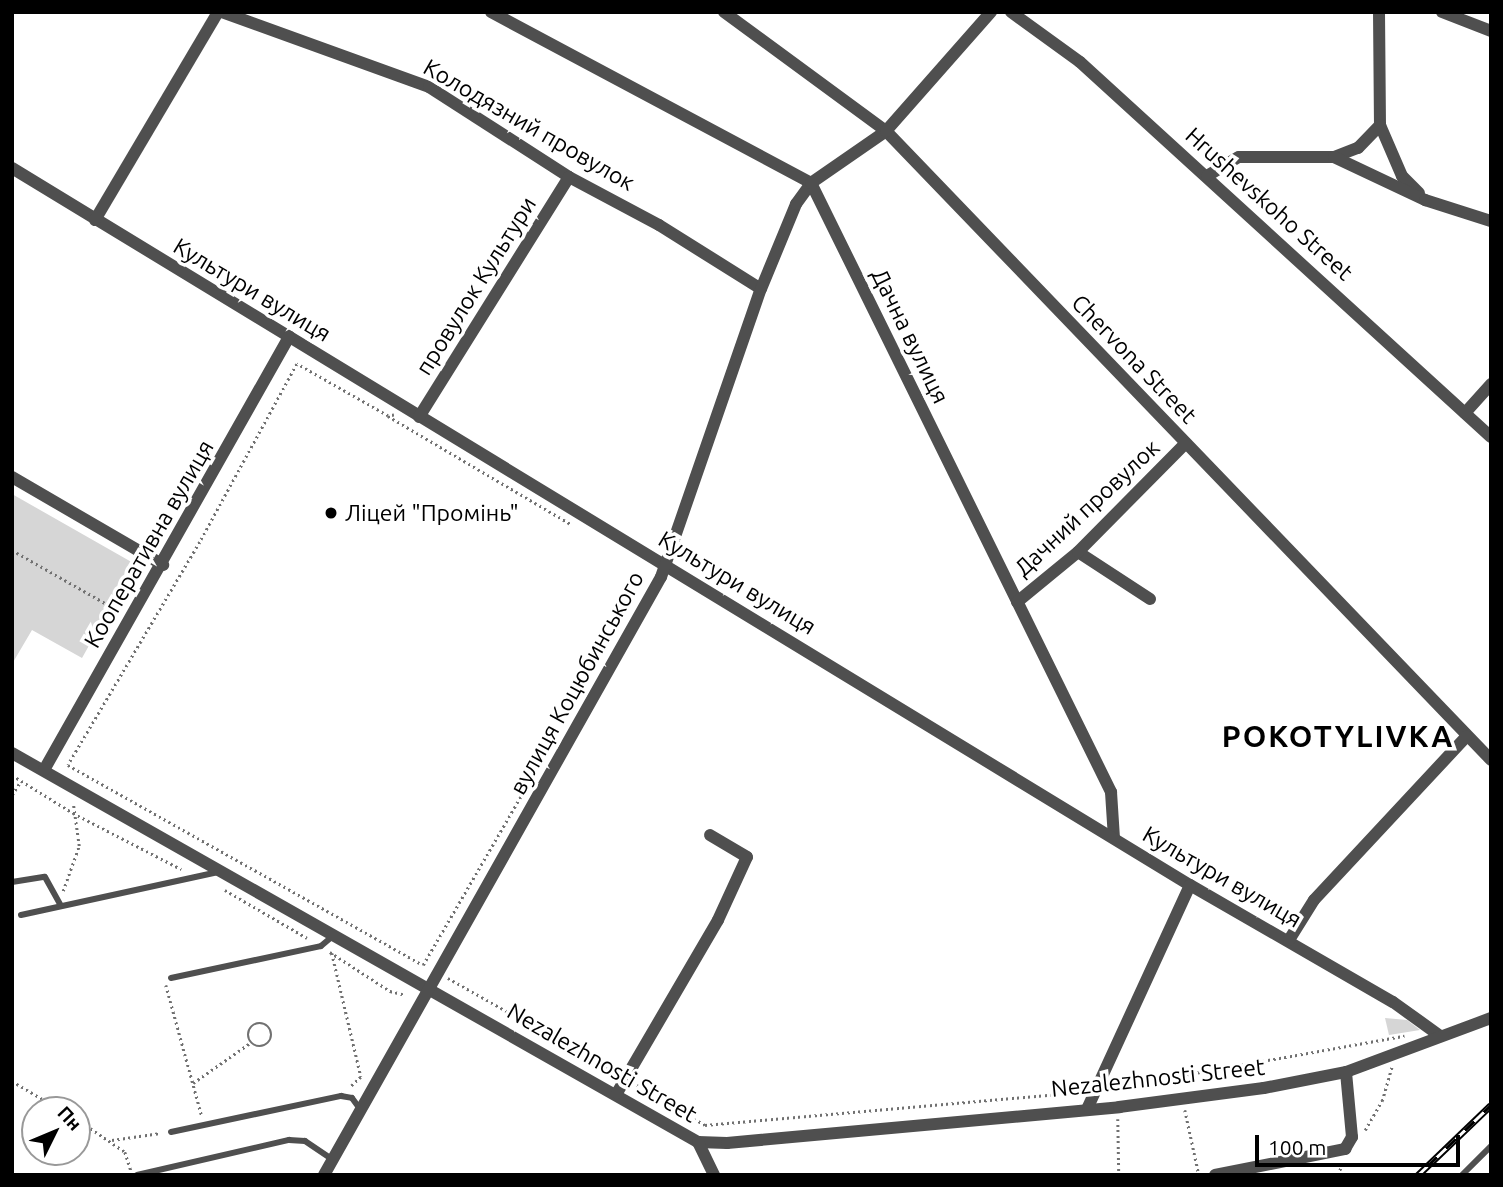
<!DOCTYPE html>
<html>
<head>
<meta charset="utf-8">
<style>
  body { margin:0 }
  #map { position:relative; width:1503px; height:1187px; overflow:hidden; background:#fff; font-family:Ubuntu,sans-serif }
  div>[style] { position:absolute }
  .green>* { inset:0; background:#d6d6d6 }
  .path>* { height:2.5px; margin-top:-1.25px; transform-origin:0; background:repeating-linear-gradient(90deg,#717171 0 2px,transparent 0 5.5px) }
  .path>.ring { margin:-1.25px; padding:0; box-sizing:content-box; background:none; border:2.5px solid #717171; border-radius:50% }
  .service>* { height:6px; margin:-3px; padding:0 3px; transform-origin:3px; border-radius:3px; background:#4f4f4f }
  .minor>* { height:12px; margin:-6px; padding:0 6px; transform-origin:6px; border-radius:6px; background:#4f4f4f }
  .rail>* { height:7px; margin-top:-3.5px; transform-origin:0; background:repeating-linear-gradient(90deg,#fff 0 13px,#000 0 26px); box-sizing:border-box; border-block:2px solid #000 }
  .dots>* { width:19px; height:19px; translate:-50% -50%; box-sizing:border-box; border:4px solid #fff; border-radius:50% }
  span { translate:-50% -50%; white-space:nowrap; text-align:center; line-height:1.15; -webkit-text-stroke:7px #fff; paint-order:stroke }
  .street-label { font-size:23px; color:#000 }
  .poi-label { font-size:23px; color:#000 }
  .left { translate:0 -50%; text-align:left }
  .district-label { font-size:30px; color:#000; font-weight:700; letter-spacing:2px }
  .frame { position:absolute; inset:0; border:14px solid #000; pointer-events:none }
  .north { position:absolute; left:21px; top:1096px; width:70px; height:70px; box-sizing:border-box; background:#fff; border:2px solid #999; border-radius:50%; rotate:47deg; font-size:19px; font-weight:700; line-height:28px; text-align:center; color:#000 }
  .north::after { content:''; display:block; margin:auto; width:24px; height:32px; background:#000; clip-path:polygon(50% 0,100% 100%,50% 72%,0 100%) }
  .scale { position:absolute; left:1255px; top:1135px; width:205px; height:32px; box-sizing:border-box; border:4px solid #000; border-top:0; padding-left:9px; font-size:21px; line-height:24px; white-space:nowrap; color:#000; -webkit-text-stroke:5px #fff; paint-order:stroke }
</style>
</head>
<body>
<div id="map">
  <div class="green">
    <div style="clip-path:polygon(12px 494px,135px 564px,82px 658px,32px 630px,12px 664px)"></div>
    <div style="clip-path:polygon(1385px 1018px,1407px 1020px,1420px 1030px,1389px 1035px)"></div>
  </div>
  <div class="path">
    <div style="left:394px;top:415px;width:6px;rotate:171deg"></div>
    <div style="left:388px;top:416px;width:105px;rotate:-150.3deg"></div>
    <div style="left:297px;top:364px;width:203px;rotate:118.6deg"></div>
    <div style="left:200px;top:542px;width:259px;rotate:120.6deg"></div>
    <div style="left:68px;top:765px;width:407px;rotate:29.4deg"></div>
    <div style="left:423px;top:965px;width:217px;rotate:-59.9deg"></div>
    <div style="left:388px;top:416px;width:214px;rotate:30.6deg"></div>
    <div style="left:12px;top:550px;width:123px;rotate:29.7deg"></div>
    <div style="left:12px;top:775px;width:72px;rotate:31.9deg"></div>
    <div style="left:73px;top:813px;width:122px;rotate:27.4deg"></div>
    <div style="left:12px;top:795px;width:15px;rotate:-58deg"></div>
    <div style="left:225px;top:890px;width:95px;rotate:30.3deg"></div>
    <div style="left:63px;top:891px;width:48px;rotate:-70.4deg"></div>
    <div style="left:79px;top:846px;width:43px;rotate:-97.9deg"></div>
    <div style="left:330px;top:952px;width:72px;rotate:33deg"></div>
    <div style="left:390px;top:991px;width:16px;rotate:14deg"></div>
    <div style="left:332px;top:953px;width:127px;rotate:76.8deg"></div>
    <div style="left:361px;top:1077px;width:16px;rotate:137deg"></div>
    <div style="left:448px;top:978px;width:193px;rotate:29.5deg"></div>
    <div style="left:166px;top:985px;width:137px;rotate:74.7deg"></div>
    <div class="ring" style="left:248px;top:1023px;width:21.5px;height:21.5px"></div>
    <div style="left:12px;top:1081px;width:57px;rotate:30.6deg"></div>
    <div style="left:193px;top:1083px;width:70px;rotate:-35.1deg"></div>
    <div style="left:637px;top:1085px;width:79px;rotate:30.5deg"></div>
    <div style="left:705px;top:1125px;width:376px;rotate:-5deg"></div>
    <div style="left:1111px;top:1088px;width:298px;rotate:-10.1deg"></div>
    <div style="left:1185px;top:1110px;width:66px;rotate:77.8deg"></div>
    <div style="left:77px;top:1119px;width:58px;rotate:34.5deg"></div>
    <div style="left:125px;top:1152px;width:19px;rotate:72deg"></div>
    <div style="left:1118px;top:1119px;width:56px;rotate:89deg"></div>
    <div style="left:1365px;top:1130px;width:34px;rotate:-60deg"></div>
    <div style="left:1382px;top:1101px;width:35px;rotate:-74deg"></div>
    <div style="left:112px;top:1140px;width:49px;rotate:-8.3deg"></div>
    <div style="left:1337px;top:1175px;width:15px;rotate:-62deg"></div>
  </div>
  <div class="service">
    <div style="left:12px;top:882px;width:33px;rotate:-9deg"></div>
    <div style="left:45px;top:877px;width:33px;rotate:61deg"></div>
    <div style="left:21px;top:915px;width:203px;rotate:-12.3deg"></div>
    <div style="left:171px;top:978px;width:153px;rotate:-12deg"></div>
    <div style="left:321px;top:946px;width:17px;rotate:-40deg"></div>
    <div style="left:171px;top:1132px;width:174px;rotate:-12deg"></div>
    <div style="left:341px;top:1096px;width:11px;rotate:10deg"></div>
    <div style="left:352px;top:1098px;width:14px;rotate:54deg"></div>
    <div style="left:137px;top:1175px;width:156px;rotate:-13deg"></div>
    <div style="left:289px;top:1140px;width:16px;rotate:4deg"></div>
    <div style="left:305px;top:1141px;width:34px;rotate:34deg"></div>
    <div style="left:1462px;top:1175px;width:41px;rotate:-45deg"></div>
  </div>
  <div class="minor">
    <div style="left:222px;top:12px;width:220px;rotate:19.9deg"></div>
    <div style="left:429px;top:87px;width:166px;rotate:32.7deg"></div>
    <div style="left:569px;top:177px;width:102px;rotate:28.1deg"></div>
    <div style="left:659px;top:225px;width:120px;rotate:32.1deg"></div>
    <div style="left:491px;top:12px;width:363px;rotate:28.1deg"></div>
    <div style="left:811px;top:183px;width:679px;rotate:63.77deg"></div>
    <div style="left:1111px;top:792px;width:46px;rotate:86.3deg"></div>
    <div style="left:724px;top:12px;width:201px;rotate:36.3deg"></div>
    <div style="left:886px;top:131px;width:873px;rotate:46.11deg"></div>
    <div style="left:1011px;top:12px;width:85px;rotate:35.9deg"></div>
    <div style="left:1080px;top:62px;width:556px;rotate:42.38deg"></div>
    <div style="left:1379px;top:12px;width:113px;rotate:89.5deg"></div>
    <div style="left:1380px;top:125px;width:56px;rotate:66.7deg"></div>
    <div style="left:1402px;top:176px;width:24px;rotate:45deg"></div>
    <div style="left:1442px;top:12px;width:53px;rotate:21.2deg"></div>
    <div style="left:1334px;top:157px;width:26px;rotate:-21deg"></div>
    <div style="left:1358px;top:148px;width:32px;rotate:-46deg"></div>
    <div style="left:12px;top:168px;width:1379px;rotate:31.33deg"></div>
    <div style="left:1190px;top:885px;width:234px;rotate:30deg"></div>
    <div style="left:1393px;top:1002px;width:57px;rotate:35.7deg"></div>
    <div style="left:1207px;top:176px;width:37px;rotate:-31deg"></div>
    <div style="left:1239px;top:157px;width:95px"></div>
    <div style="left:1334px;top:157px;width:101px;rotate:25.3deg"></div>
    <div style="left:1425px;top:200px;width:69px;rotate:17.7deg"></div>
    <div style="left:95px;top:220px;width:242px;rotate:-59.4deg"></div>
    <div style="left:1465px;top:413px;width:39px;rotate:-48deg"></div>
    <div style="left:419px;top:417px;width:283px;rotate:-58deg"></div>
    <div style="left:12px;top:477px;width:175px;rotate:30.2deg"></div>
    <div style="left:1078px;top:552px;width:86px;rotate:33.1deg"></div>
    <div style="left:1017px;top:602px;width:79px;rotate:-39.3deg"></div>
    <div style="left:1078px;top:552px;width:153px;rotate:-45.3deg"></div>
    <div style="left:12px;top:753px;width:789px;rotate:29.56deg"></div>
    <div style="left:698px;top:1142px;width:29px;rotate:2deg"></div>
    <div style="left:727px;top:1143px;width:394px;rotate:-5.2deg"></div>
    <div style="left:1119px;top:1107px;width:146px;rotate:-7.5deg"></div>
    <div style="left:1264px;top:1088px;width:84px;rotate:-11deg"></div>
    <div style="left:1346px;top:1072px;width:155px;rotate:-20.4deg"></div>
    <div style="left:44px;top:770px;width:498px;rotate:-60.5deg"></div>
    <div style="left:1289px;top:940px;width:47px;rotate:-58deg"></div>
    <div style="left:1314px;top:900px;width:224px;rotate:-47deg"></div>
    <div style="left:617px;top:1093px;width:200px;rotate:-59.7deg"></div>
    <div style="left:718px;top:920px;width:69px;rotate:-65.3deg"></div>
    <div style="left:747px;top:857px;width:43px;rotate:-149.3deg"></div>
    <div style="left:1088px;top:1107px;width:244px;rotate:-65.3deg"></div>
    <div style="left:698px;top:1142px;width:37px;rotate:64deg"></div>
    <div style="left:324px;top:1175px;width:686px;rotate:-60.6deg"></div>
    <div style="left:661px;top:577px;width:305px;rotate:-70.9deg"></div>
    <div style="left:761px;top:289px;width:92px;rotate:-67.6deg"></div>
    <div style="left:796px;top:204px;width:26px;rotate:-54deg"></div>
    <div style="left:811px;top:183px;width:91px;rotate:-34.7deg"></div>
    <div style="left:886px;top:131px;width:159px;rotate:-48.6deg"></div>
    <div style="left:1215px;top:1175px;width:133px;rotate:-11.3deg"></div>
    <div style="left:1345px;top:1149px;width:14px;rotate:-60deg"></div>
    <div style="left:1352px;top:1137px;width:65px;rotate:-95.3deg"></div>
  </div>
  <div class="rail">
    <div style="left:1418px;top:1175px;width:101px;rotate:-43.8deg"></div>
  </div>
  <div class="dots">
    <div style="left:331px;top:513px;background:#000"></div>
  </div>
  <div class="street-label">
    <span style="left:529px;top:125px;rotate:30deg">Колодязний провулок</span>
    <span style="left:1269px;top:204px;rotate:42deg">Hrushevskoho Street</span>
    <span style="left:476px;top:286px;rotate:-58deg">провулок Культури</span>
    <span style="left:252px;top:290px;rotate:31deg">Культури вулиця</span>
    <span style="left:910px;top:336px;rotate:64deg">Дачна вулиця</span>
    <span style="left:1134px;top:359px;rotate:46deg">Chervona Street</span>
    <span style="left:1087px;top:508px;rotate:-43deg">Дачний провулок</span>
    <span style="left:149px;top:544px;rotate:-60deg">Кооперативна вулиця</span>
    <span style="left:737px;top:583px;rotate:31deg">Культури вулиця</span>
    <span style="left:577px;top:683px;rotate:-61deg">вулиця Коцюбинського</span>
    <span style="left:1222px;top:877px;rotate:30deg">Культури вулиця</span>
    <span style="left:602px;top:1063px;rotate:30deg">Nezalezhnosti Street</span>
    <span style="left:1158px;top:1078px;rotate:-6deg">Nezalezhnosti Street</span>
  </div>
  <div class="poi-label">
    <span class="left" style="left:345px;top:513px">Ліцей "Промінь"</span>
  </div>
  <div class="district-label">
    <span style="left:1338px;top:736px">POKOTYLIVKA</span>
  </div>
  <div class="frame"></div>
  <div class="north">Пн</div>
  <div class="scale">100 m</div>
</div>
</body>
</html>
